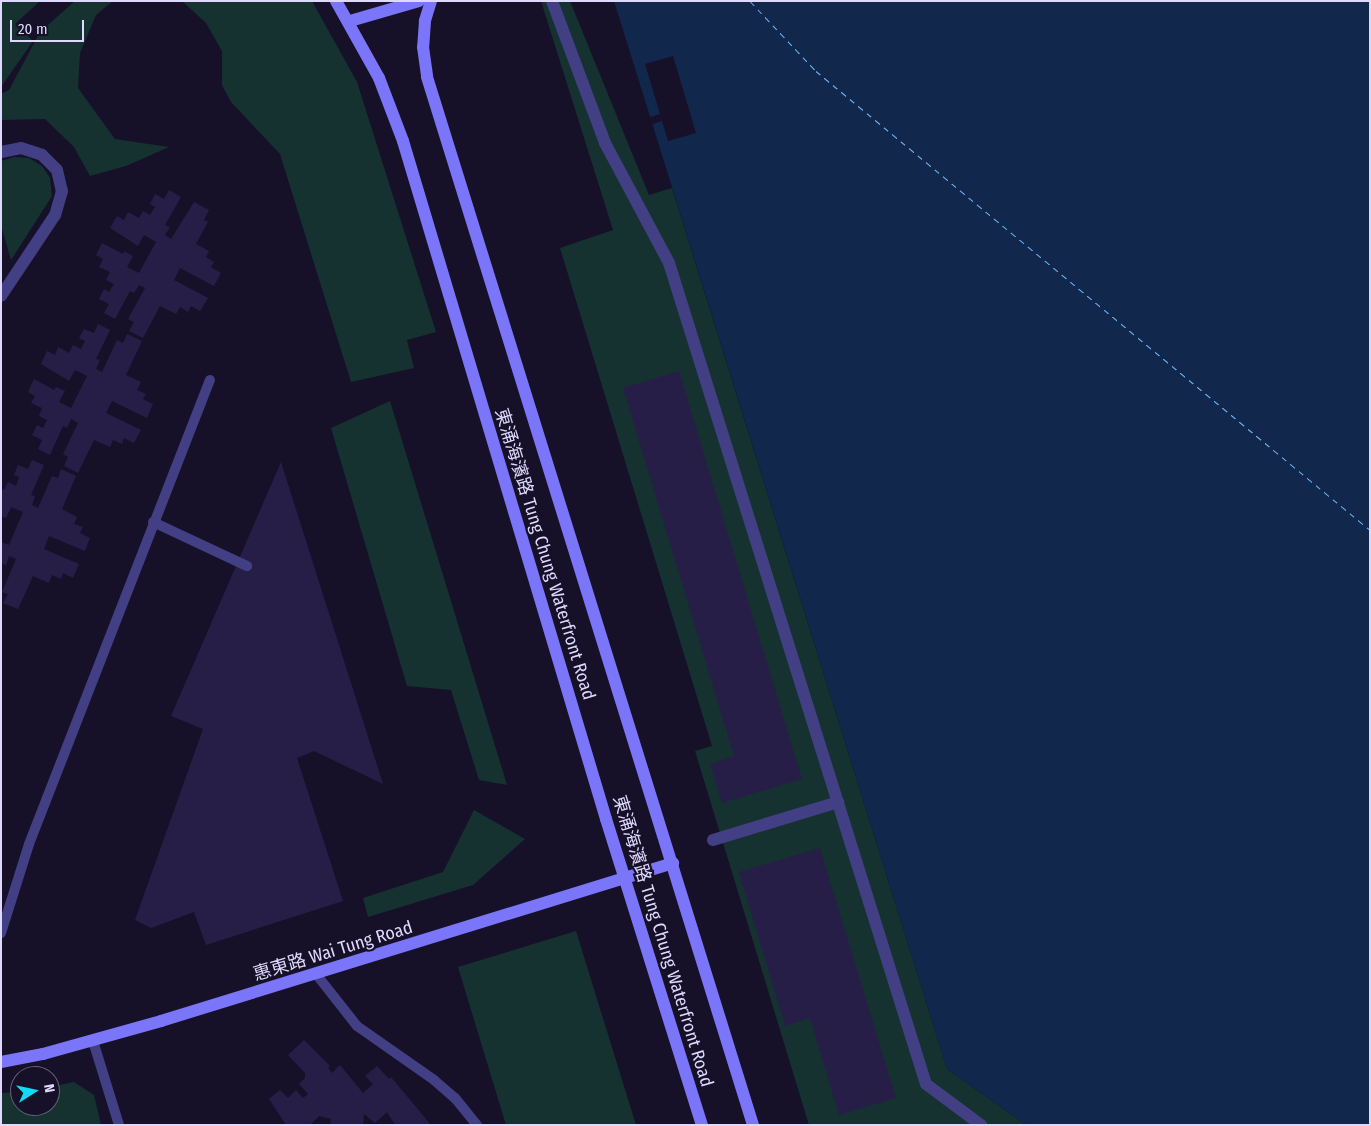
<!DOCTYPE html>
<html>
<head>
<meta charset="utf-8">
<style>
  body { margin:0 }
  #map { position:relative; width:1371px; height:1126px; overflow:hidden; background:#161128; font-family:"Fira Sans Condensed","Noto Sans TC",sans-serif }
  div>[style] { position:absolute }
  .green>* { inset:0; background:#153231 }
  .water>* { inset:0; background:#11274c }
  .pier>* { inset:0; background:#161128 }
  .ferry>* { height:1px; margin-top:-0.5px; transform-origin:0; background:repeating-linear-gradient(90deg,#6db6f8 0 6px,transparent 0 11px) }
  .building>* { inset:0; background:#271e48 }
  .lane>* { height:10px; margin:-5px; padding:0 5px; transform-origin:5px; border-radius:5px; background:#423f85 }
  .street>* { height:12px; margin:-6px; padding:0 6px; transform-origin:6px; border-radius:6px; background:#423f85 }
  .secondary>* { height:12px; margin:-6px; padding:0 6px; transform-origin:6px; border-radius:6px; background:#7b76f9 }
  span { translate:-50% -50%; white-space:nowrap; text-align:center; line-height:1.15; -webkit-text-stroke:4.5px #161128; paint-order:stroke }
  .street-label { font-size:18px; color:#dfdafd }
  .frame { position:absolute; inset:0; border:2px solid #dfdafd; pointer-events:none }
  .north { position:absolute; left:10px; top:1066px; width:50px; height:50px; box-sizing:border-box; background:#161128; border:1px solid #66617d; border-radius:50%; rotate:80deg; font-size:14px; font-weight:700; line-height:20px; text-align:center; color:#dfdafd }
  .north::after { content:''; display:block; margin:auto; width:18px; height:22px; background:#10daf4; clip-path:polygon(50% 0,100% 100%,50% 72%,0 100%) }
  .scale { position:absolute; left:10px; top:20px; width:74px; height:22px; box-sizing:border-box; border:2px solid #dfdafd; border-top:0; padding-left:6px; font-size:15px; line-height:18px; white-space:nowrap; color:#dfdafd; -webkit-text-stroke:4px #161128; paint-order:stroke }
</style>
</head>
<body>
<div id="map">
  <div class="green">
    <div style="clip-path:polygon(1px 1px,40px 1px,15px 24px,33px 41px,1px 87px)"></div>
    <div style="clip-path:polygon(75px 1px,113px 1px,96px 15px,80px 53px,78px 88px,115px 139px,169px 147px,126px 166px,90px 176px,74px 147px,45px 119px,1px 120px,1px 94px,9px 90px,40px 32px)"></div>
    <div style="clip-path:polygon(182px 1px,312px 1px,357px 82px,436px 332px,407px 340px,414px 368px,351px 382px,280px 154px,231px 102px,222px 85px,222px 51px,206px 23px)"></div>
    <div style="clip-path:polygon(541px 1px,570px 1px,649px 195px,672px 188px,947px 1069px,1026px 1125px,809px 1125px,695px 751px,712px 746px,560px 248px,613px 230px)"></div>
    <div style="clip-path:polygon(14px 157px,29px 158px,42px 166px,50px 178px,52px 196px,11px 260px,1px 225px,1px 161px)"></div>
    <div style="clip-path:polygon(390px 401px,507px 785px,479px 780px,451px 690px,407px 686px,331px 428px)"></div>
    <div style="clip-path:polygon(474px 810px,525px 839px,473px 885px,368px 917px,363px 898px,443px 872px)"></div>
    <div style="clip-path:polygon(576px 931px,636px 1125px,506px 1125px,458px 967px)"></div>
    <div style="clip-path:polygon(74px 1082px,94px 1095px,101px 1125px,1px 1125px,1px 1093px,20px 1092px,20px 1106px,50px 1106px,50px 1087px)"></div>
  </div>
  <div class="water">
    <div style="clip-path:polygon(614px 1px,1370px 1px,1370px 1125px,1026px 1125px,947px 1069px)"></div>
  </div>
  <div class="pier">
    <div style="clip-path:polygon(673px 56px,696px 133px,668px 141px,662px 121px,650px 125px,648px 118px,660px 114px,645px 64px)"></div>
  </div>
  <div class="ferry">
    <div style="left:750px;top:1px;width:96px;rotate:46.7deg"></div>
    <div style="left:816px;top:71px;width:719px;rotate:39.64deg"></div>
  </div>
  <div class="building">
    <div style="clip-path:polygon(169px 190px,181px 197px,165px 225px,170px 227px,165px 235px,171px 239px,194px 202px,209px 210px,204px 220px,208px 222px,196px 244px,209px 251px,206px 257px,214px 262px,211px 267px,221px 273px,214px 286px,180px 268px,174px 280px,208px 298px,200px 311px,191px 306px,188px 312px,180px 307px,176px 314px,160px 306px,143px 338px,129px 331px,134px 322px,128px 319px,145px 288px,139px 285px,134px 293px,130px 291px,115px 319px,104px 313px,109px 304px,99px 299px,104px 289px,109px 292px,114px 284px,106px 280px,110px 272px,99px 267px,103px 259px,96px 255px,102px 243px,123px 254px,124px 251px,133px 256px,127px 267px,139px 273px,156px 242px,144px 235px,138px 246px,110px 228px,117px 216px,124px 220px,128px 212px,139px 218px,143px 211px,150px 215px,155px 207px,150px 204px,155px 194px,164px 199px)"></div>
    <div style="clip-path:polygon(98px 324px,110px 330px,96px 359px,100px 360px,96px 369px,102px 372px,117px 340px,123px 343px,127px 334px,142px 341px,126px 375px,141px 382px,137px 390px,146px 394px,143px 399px,153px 404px,147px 418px,112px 401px,106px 413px,141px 430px,134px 443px,124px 438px,122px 444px,113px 440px,110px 447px,94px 440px,78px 473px,64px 466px,68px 457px,63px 454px,78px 423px,71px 419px,67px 428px,63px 426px,50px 455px,38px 449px,42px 440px,32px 435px,37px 425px,43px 428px,47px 420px,39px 416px,42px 408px,31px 403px,35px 396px,28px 392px,34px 379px,54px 390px,56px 387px,65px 391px,59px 402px,71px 408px,87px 376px,75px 370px,69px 381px,41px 364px,47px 351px,55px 355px,58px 347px,69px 353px,73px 345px,81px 349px,85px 341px,79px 338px,84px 329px,94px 333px)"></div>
    <div style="clip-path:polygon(679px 371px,802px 779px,722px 803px,710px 764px,734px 756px,623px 388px)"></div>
    <div style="clip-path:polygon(32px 460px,44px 465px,31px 495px,35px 496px,32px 505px,38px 508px,52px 476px,58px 478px,61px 469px,76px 476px,62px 509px,77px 517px,74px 524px,83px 527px,80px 533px,90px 538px,85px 551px,49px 536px,44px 549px,79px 564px,73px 578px,63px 573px,61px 579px,52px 575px,49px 583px,33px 576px,18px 609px,3px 603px,8px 594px,2px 592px,16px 559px,9px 556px,6px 565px,1px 563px,1px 542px,9px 545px,23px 512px,11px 507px,6px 518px,1px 516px,1px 489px,4px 490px,8px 482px,16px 486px,19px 477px,14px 475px,18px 465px,28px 469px)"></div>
    <div style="clip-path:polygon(281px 462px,383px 784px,314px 751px,297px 758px,343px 901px,206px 945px,194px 912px,151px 928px,135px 920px,203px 729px,171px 716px)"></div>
    <div style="clip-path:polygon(820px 848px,896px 1098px,839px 1115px,810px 1018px,785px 1026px,739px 872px)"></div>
    <div style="clip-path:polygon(304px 1040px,330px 1066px,328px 1068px,332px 1073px,340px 1065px,363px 1093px,373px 1084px,365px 1076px,377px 1066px,389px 1079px,391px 1077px,431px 1125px,395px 1125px,387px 1112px,375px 1123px,364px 1114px,363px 1125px,330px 1125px,331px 1119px,319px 1116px,310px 1125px,286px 1125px,269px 1099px,280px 1090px,288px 1098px,296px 1090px,303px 1098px,308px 1094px,299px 1084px,305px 1078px,305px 1073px,288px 1055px)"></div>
  </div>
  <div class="lane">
    <div style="left:153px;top:522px;width:104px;rotate:25.1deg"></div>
    <div style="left:1px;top:933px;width:93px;rotate:-72.5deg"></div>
    <div style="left:29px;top:844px;width:498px;rotate:-68.7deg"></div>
    <div style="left:316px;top:974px;width:66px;rotate:51.7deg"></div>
    <div style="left:357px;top:1026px;width:94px;rotate:35deg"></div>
    <div style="left:434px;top:1080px;width:28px;rotate:41deg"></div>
    <div style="left:455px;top:1098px;width:35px;rotate:51deg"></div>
    <div style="left:93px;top:1041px;width:88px;rotate:72.8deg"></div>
  </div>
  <div class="street">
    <div style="left:552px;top:1px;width:152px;rotate:69.5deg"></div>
    <div style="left:605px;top:143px;width:136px;rotate:61.9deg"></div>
    <div style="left:669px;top:263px;width:860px;rotate:72.62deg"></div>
    <div style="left:926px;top:1084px;width:69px;rotate:36.7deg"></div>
    <div style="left:1px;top:152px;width:20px;rotate:-11deg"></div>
    <div style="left:21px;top:148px;width:22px;rotate:18deg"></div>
    <div style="left:42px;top:155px;width:21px;rotate:45deg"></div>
    <div style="left:57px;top:170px;width:22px;rotate:77deg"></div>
    <div style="left:62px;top:191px;width:25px;rotate:106deg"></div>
    <div style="left:55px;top:215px;width:97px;rotate:123.7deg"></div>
    <div style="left:713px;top:840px;width:131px;rotate:-16.9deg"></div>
  </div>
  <div class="secondary">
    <div style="left:336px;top:1px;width:88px;rotate:60.8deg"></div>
    <div style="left:379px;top:78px;width:67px;rotate:69.1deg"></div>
    <div style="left:403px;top:141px;width:708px;rotate:73.33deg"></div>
    <div style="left:606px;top:819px;width:321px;rotate:72.6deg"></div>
    <div style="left:431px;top:1px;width:21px;rotate:107deg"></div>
    <div style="left:425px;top:21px;width:26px;rotate:94deg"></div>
    <div style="left:423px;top:47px;width:30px;rotate:82deg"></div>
    <div style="left:427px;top:77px;width:1098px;rotate:72.72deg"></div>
    <div style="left:350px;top:21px;width:72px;rotate:-16.2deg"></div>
    <div style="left:1px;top:1062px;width:43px;rotate:-10.8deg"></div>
    <div style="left:43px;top:1054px;width:123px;rotate:-15.6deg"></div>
    <div style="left:161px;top:1021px;width:536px;rotate:-17.15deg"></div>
  </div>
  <div class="street-label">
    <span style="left:545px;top:554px;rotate:73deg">東涌海濱路 Tung Chung Waterfront Road</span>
    <span style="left:663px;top:941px;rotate:73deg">東涌海濱路 Tung Chung Waterfront Road</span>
    <span style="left:333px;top:951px;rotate:-17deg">惠東路 Wai Tung Road</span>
  </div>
  <div class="frame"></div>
  <div class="north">N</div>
  <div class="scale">20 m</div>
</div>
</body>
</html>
